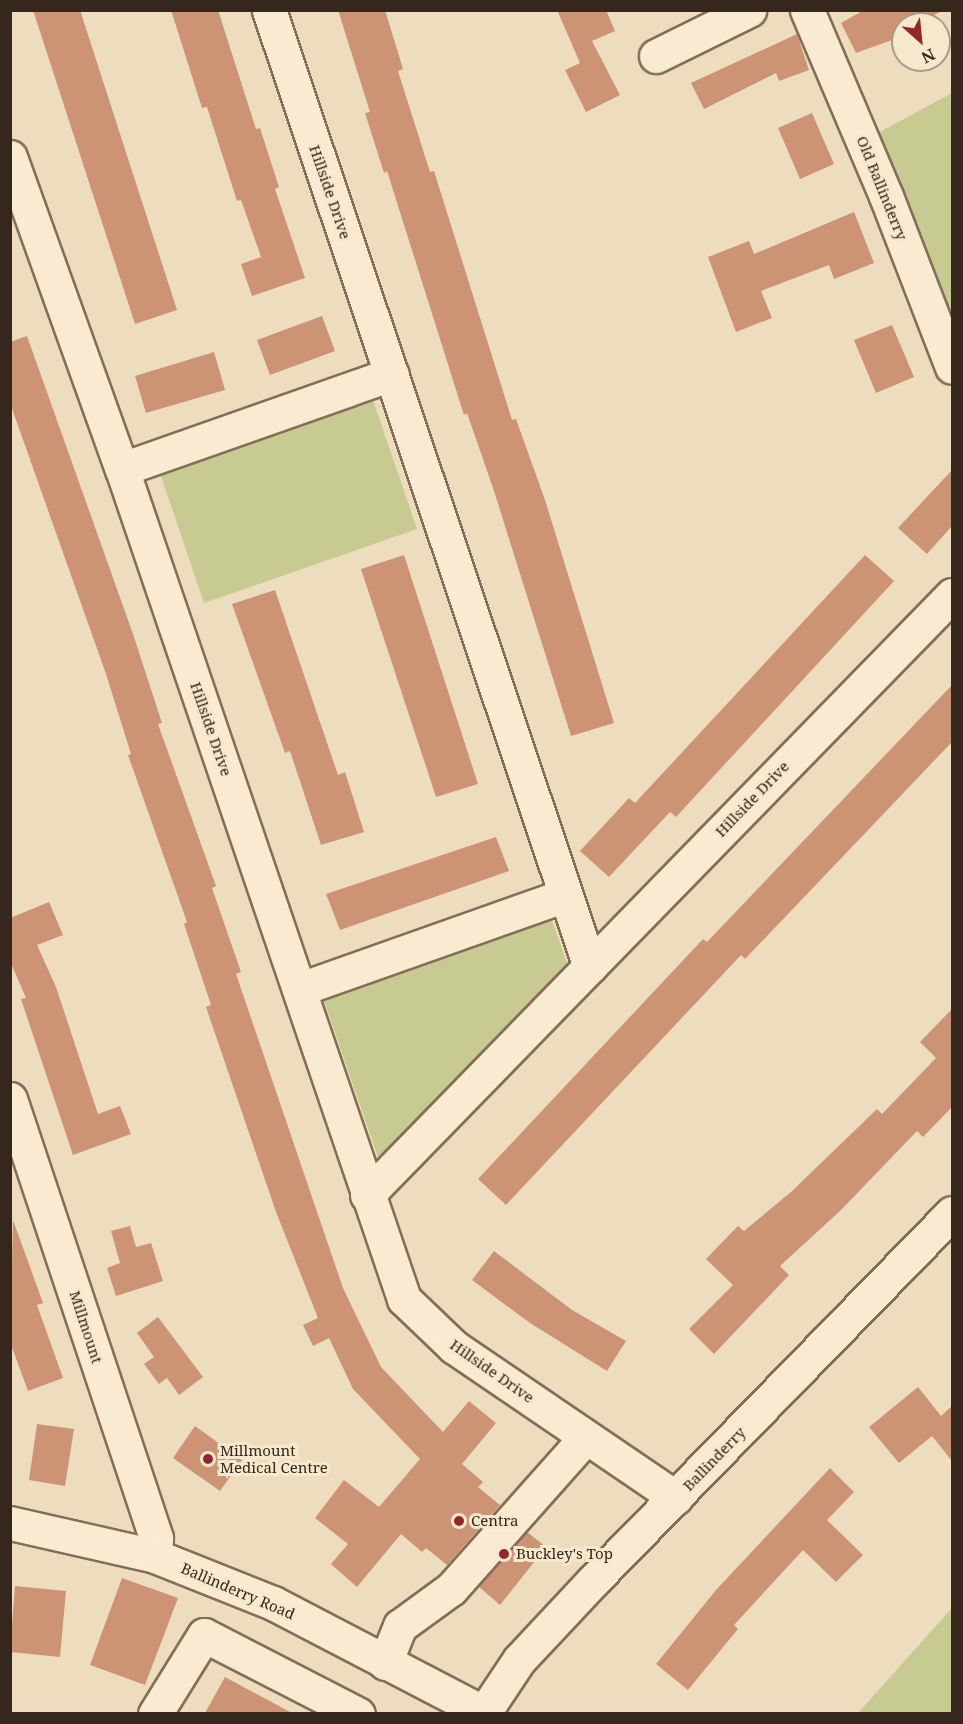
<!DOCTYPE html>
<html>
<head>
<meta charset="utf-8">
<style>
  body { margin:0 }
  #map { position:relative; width:963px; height:1724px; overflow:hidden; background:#edddbe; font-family:"Noto Serif",serif }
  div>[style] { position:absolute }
  .green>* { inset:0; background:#c7cb92 }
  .building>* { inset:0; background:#cc9474 }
  .roads { filter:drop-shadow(2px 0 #856d57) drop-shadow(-2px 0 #856d57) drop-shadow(0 2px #856d57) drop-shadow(0 -2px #856d57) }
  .minor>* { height:33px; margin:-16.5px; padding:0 16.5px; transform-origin:16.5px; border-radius:16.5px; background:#f9ebd1 }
  .dots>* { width:16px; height:16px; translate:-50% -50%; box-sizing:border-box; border:3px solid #f5e8cd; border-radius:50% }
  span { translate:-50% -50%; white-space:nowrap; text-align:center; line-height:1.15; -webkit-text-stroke:6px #f5e8cd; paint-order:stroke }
  .street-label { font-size:15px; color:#35271c }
  .poi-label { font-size:15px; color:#35271c }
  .left { translate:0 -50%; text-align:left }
  .frame { position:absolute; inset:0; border:12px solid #35271c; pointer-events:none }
  .north { position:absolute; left:891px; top:12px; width:60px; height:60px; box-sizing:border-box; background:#f5e8cd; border:2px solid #a89b86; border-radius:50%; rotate:153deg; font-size:16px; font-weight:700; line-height:24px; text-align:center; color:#35271c }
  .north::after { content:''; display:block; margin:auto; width:21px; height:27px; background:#94272d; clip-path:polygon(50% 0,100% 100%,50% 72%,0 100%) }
</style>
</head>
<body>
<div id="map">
  <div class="green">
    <div style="clip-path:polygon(952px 93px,952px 331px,878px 133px)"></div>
    <div style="clip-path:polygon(373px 400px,417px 529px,204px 603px,160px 473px)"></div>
    <div style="clip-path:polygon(551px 918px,570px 971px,378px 1157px,324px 1001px)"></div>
    <div style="clip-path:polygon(952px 1608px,952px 1713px,858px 1713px)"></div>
  </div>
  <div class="building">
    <div style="clip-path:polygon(33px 10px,80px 10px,177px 310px,135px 324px)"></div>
    <div style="clip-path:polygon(171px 10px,218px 10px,256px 129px,260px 128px,279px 187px,275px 189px,305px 278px,252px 296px,241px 264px,261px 257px,241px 200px,237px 201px,207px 107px,202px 108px)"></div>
    <div style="clip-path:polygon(338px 10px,385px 10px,403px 69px,398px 71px,430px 172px,434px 171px,512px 420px,516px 419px,545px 500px,614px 723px,571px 736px,494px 491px,467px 413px,464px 415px,387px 171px,384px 173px,365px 113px,370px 112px)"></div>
    <div style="clip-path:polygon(557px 10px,606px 10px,615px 31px,592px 41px,620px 95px,586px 112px,565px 70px,580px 63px)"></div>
    <div style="clip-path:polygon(864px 10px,944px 10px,917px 24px,903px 24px,903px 36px,856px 53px,841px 23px)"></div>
    <div style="clip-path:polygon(797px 34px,809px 70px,779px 81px,776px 73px,704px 109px,691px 83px)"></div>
    <div style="clip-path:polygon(812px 113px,834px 164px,800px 179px,778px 128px)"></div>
    <div style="clip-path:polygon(854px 212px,874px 263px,834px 279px,829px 265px,761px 291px,772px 318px,736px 332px,708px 257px,749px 241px,754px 254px)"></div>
    <div style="clip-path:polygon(322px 316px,335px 351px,270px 375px,257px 340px)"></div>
    <div style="clip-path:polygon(892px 325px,914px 377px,876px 393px,854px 340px)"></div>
    <div style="clip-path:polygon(27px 336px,133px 634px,162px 723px,158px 724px,216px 886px,212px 888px,241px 972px,236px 974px,343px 1288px,381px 1367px,443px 1432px,469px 1401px,496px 1423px,462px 1464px,483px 1482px,478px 1487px,500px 1505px,447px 1565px,426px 1548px,422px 1552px,401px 1534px,357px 1587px,331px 1564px,348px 1544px,315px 1518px,344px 1480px,379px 1507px,420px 1459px,353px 1389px,329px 1338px,313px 1346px,303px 1325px,318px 1318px,276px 1212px,206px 1007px,211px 1005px,184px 924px,187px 922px,128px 755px,131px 754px,106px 674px,10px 403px,10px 342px)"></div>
    <div style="clip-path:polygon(214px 352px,225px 390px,146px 413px,135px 376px)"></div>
    <div style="clip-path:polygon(952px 470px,952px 526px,927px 554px,898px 528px)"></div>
    <div style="clip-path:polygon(404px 555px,478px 784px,436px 797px,361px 569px)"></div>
    <div style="clip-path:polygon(865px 555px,894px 581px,676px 817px,670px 812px,609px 877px,580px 851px,629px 798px,635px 803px)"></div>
    <div style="clip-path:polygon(275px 590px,338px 775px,345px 772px,364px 832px,321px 845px,290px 751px,285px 753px,232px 604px)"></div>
    <div style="clip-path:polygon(952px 685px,952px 742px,745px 959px,741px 955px,506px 1205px,478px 1179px,703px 939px,707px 942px)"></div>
    <div style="clip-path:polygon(496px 837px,509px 871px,340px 930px,326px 894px)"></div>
    <div style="clip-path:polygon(49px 902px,63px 935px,37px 945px,56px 987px,98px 1114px,120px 1106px,131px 1134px,73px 1155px,21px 999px,26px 998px,10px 961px,10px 918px)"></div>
    <div style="clip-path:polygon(952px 1009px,952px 1107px,923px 1137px,917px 1131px,841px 1210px,780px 1266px,789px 1275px,714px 1354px,689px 1329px,733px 1285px,706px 1259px,738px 1226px,744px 1231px,791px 1192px,877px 1109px,882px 1114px,936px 1058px,920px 1042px)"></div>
    <div style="clip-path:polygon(13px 1220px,43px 1303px,37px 1305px,63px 1378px,28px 1391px,10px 1342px)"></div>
    <div style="clip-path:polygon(130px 1226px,136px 1247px,151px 1243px,163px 1281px,116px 1296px,107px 1268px,120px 1263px,111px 1231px)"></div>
    <div style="clip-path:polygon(494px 1251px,572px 1310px,626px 1341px,607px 1371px,530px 1323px,472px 1280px)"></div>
    <div style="clip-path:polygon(158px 1317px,203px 1377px,179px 1395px,167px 1378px,159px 1384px,144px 1364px,154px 1357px,137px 1333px)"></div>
    <div style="clip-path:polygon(918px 1387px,941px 1416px,952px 1406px,952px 1461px,932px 1436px,899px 1463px,869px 1427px)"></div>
    <div style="clip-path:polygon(37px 1424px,74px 1429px,65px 1486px,29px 1480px)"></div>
    <div style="clip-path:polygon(195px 1426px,242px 1460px,220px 1491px,173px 1458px)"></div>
    <div style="clip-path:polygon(830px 1468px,854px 1492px,827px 1520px,863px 1555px,836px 1582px,803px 1550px,734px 1625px,738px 1629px,688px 1690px,656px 1664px,716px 1590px)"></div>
    <div style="clip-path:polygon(527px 1532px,546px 1547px,500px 1605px,478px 1586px)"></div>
    <div style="clip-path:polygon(122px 1578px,178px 1598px,145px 1685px,90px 1665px)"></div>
    <div style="clip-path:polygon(15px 1586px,66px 1591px,60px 1657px,10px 1652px)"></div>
    <div style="clip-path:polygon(225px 1677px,292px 1713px,205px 1713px)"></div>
  </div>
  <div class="roads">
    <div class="minor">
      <div style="left:269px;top:10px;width:1009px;rotate:71.46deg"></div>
      <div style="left:807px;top:10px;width:202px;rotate:67deg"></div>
      <div style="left:886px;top:196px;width:183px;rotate:68.9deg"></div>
      <div style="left:656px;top:56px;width:104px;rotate:-26.3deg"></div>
      <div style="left:10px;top:157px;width:331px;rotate:70.3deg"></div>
      <div style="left:122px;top:469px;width:877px;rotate:71.23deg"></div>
      <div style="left:404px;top:1299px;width:69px;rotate:43.8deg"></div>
      <div style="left:454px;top:1347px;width:268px;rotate:34.2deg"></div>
      <div style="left:122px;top:469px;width:286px;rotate:-19.4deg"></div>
      <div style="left:300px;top:989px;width:281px;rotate:-19.5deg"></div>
      <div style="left:10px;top:1099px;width:463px;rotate:71.6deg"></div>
      <div style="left:156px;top:1538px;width:18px;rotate:93deg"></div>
      <div style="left:367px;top:1195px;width:838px;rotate:-45.73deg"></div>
      <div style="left:10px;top:1523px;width:149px;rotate:12.8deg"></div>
      <div style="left:155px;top:1556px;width:127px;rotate:21.7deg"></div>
      <div style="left:273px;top:1603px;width:240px;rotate:27.5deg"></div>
      <div style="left:385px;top:1663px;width:40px;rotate:-68deg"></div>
      <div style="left:400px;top:1626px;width:63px;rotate:-36deg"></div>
      <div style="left:451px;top:1589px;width:203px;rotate:-48.4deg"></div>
      <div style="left:155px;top:1714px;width:93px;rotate:-58.2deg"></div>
      <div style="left:204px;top:1635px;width:173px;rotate:27.2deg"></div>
      <div style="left:483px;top:1714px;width:65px;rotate:-56.3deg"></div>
      <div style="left:519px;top:1660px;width:108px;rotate:-46.9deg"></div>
      <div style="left:593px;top:1581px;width:514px;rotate:-45.71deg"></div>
    </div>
  </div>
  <div class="dots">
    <div style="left:208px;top:1459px;background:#94272d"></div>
    <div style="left:459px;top:1521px;background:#94272d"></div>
    <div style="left:504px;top:1554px;background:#94272d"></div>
  </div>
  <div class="street-label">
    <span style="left:882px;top:188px;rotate:68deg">Old Ballinderry</span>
    <span style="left:330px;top:192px;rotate:71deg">Hillside Drive</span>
    <span style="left:211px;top:729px;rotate:71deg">Hillside Drive</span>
    <span style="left:752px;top:799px;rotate:-46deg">Hillside Drive</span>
    <span style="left:86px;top:1327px;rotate:72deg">Millmount</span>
    <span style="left:492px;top:1371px;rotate:35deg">Hillside Drive</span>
    <span style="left:714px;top:1459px;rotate:-46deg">Ballinderry</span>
    <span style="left:238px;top:1591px;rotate:23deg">Ballinderry Road</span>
  </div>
  <div class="poi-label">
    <span class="left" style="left:220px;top:1459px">Millmount<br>Medical Centre</span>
    <span class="left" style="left:471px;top:1521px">Centra</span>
    <span class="left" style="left:516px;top:1554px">Buckley's Top</span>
  </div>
  <div class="frame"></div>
  <div class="north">N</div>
</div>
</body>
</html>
